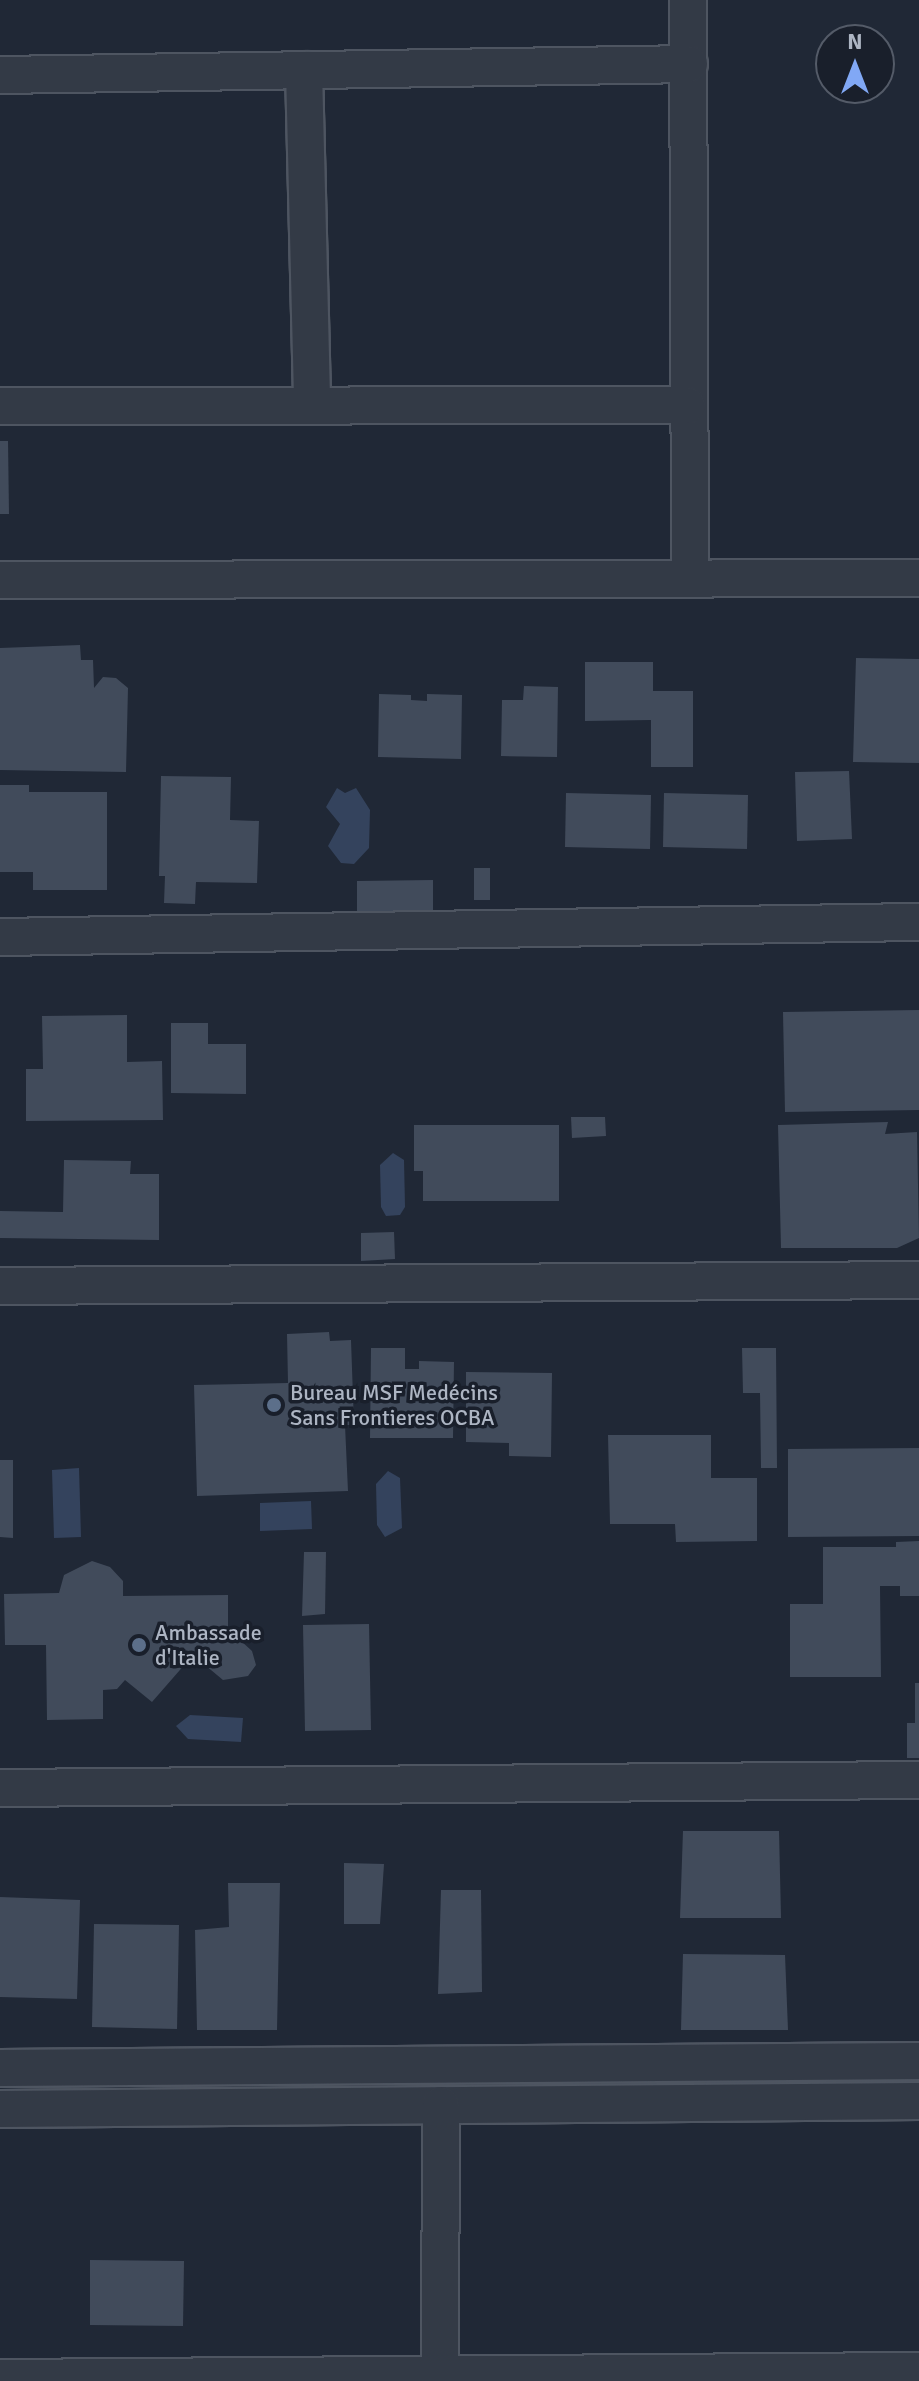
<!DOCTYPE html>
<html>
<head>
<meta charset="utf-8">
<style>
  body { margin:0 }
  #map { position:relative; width:919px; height:2381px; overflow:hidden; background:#202836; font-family:Signika,sans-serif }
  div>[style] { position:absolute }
  .water>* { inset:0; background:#34435d }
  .building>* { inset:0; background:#414b5b }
  .roads { filter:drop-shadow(2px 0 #4e5561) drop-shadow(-2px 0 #4e5561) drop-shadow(0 2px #4e5561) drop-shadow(0 -2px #4e5561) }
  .minor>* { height:36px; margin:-18px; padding:0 18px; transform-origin:18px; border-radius:18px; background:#333a46 }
  .dots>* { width:22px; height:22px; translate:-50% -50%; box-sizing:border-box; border:4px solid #191f2b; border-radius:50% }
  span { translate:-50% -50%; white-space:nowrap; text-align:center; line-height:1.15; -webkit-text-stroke:7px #191f2b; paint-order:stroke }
  .poi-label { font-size:22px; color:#adb5c3 }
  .left { translate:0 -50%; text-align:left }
  .north { position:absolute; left:815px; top:24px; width:80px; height:80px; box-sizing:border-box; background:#191f2b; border:2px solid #545b68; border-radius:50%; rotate:0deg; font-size:22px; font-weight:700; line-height:32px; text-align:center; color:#adb5c3 }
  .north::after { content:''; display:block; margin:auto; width:28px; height:36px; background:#81a8f5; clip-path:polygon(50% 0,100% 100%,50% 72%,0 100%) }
</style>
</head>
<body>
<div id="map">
  <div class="water">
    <div style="clip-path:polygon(337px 788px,345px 793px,356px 788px,370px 810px,369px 848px,354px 864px,341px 863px,328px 846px,340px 824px,326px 807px)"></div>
    <div style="clip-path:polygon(393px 1153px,404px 1160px,405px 1207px,400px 1215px,386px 1216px,381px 1207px,380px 1165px)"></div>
    <div style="clip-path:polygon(79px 1468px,81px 1537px,54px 1538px,52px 1470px)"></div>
    <div style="clip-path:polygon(388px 1471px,400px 1478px,402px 1528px,385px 1537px,377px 1525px,376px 1484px)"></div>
    <div style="clip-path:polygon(311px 1501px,312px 1529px,260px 1531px,260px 1503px)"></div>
    <div style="clip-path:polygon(190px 1715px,243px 1718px,241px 1742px,188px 1739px,176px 1726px)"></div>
  </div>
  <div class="building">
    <div style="clip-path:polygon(0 441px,8px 441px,9px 514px,0 514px)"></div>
    <div style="clip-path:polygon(80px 645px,81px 660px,93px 660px,94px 688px,103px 677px,116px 678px,128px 688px,126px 772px,0 770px,0 648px)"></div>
    <div style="clip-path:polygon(856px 658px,919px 659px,919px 763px,853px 762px)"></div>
    <div style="clip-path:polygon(585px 662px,653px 662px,653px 691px,693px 691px,693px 767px,651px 767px,651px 720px,585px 721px)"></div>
    <div style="clip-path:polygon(524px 686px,558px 687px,557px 757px,501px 756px,502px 700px,523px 700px)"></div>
    <div style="clip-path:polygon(379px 694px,411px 695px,411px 700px,427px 701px,427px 694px,462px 695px,461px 759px,378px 757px)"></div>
    <div style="clip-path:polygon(849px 771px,852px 839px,797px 841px,795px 772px)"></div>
    <div style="clip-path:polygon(161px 776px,231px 777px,230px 820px,259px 821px,257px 883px,196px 882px,195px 904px,164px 903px,165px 876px,159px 876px)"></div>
    <div style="clip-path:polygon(0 785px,29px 785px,29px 792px,107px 792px,107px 890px,33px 890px,33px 872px,0 872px)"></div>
    <div style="clip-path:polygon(566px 793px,651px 795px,650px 849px,565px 847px)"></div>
    <div style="clip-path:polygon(664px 793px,748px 795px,747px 849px,663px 847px)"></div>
    <div style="clip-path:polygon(474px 868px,490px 868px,490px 900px,474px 900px)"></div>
    <div style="clip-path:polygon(433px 880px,433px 915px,357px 916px,357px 881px)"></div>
    <div style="clip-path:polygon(919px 1010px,919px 1110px,785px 1112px,783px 1012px)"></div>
    <div style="clip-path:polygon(127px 1015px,127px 1062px,162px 1061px,163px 1120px,26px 1121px,26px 1069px,43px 1069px,42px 1016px)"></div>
    <div style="clip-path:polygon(171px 1023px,208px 1023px,208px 1044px,246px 1044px,246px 1094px,171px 1093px)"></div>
    <div style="clip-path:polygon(571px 1117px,605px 1117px,606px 1136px,572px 1138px)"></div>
    <div style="clip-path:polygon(888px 1122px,885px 1134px,917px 1132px,919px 1238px,897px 1248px,781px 1248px,778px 1125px)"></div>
    <div style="clip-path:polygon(414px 1125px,559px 1125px,559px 1201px,423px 1201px,423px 1171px,414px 1171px)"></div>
    <div style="clip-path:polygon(64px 1160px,131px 1161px,130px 1174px,159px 1174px,159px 1240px,0 1238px,0 1211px,63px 1212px)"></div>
    <div style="clip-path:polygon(394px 1232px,395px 1259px,361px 1261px,361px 1233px)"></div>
    <div style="clip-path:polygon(329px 1332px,330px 1341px,351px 1340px,354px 1425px,345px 1425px,348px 1491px,197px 1496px,194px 1385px,288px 1383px,287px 1334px)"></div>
    <div style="clip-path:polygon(371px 1348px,405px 1348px,405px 1369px,419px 1369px,419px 1361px,454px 1362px,453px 1438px,370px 1438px)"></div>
    <div style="clip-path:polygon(742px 1348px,776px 1348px,777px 1468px,761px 1468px,760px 1393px,743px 1393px)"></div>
    <div style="clip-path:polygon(466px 1372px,552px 1373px,551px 1457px,509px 1456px,509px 1443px,466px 1442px)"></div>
    <div style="clip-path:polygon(608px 1435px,711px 1435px,711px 1478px,757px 1478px,757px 1541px,676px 1542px,675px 1524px,610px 1524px)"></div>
    <div style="clip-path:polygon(919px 1448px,919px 1536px,788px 1537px,788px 1449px)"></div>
    <div style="clip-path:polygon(0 1460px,13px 1460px,13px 1538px,0 1537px)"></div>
    <div style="clip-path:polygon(919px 1541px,919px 1596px,900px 1596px,900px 1586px,880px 1586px,881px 1677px,790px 1677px,790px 1604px,823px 1604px,823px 1547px,896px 1547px,896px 1542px)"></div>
    <div style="clip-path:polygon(304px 1552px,326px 1552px,325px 1614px,302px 1616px)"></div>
    <div style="clip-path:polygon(92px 1561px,110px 1567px,123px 1581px,123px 1596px,228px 1595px,228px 1629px,252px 1651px,256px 1665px,248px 1676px,223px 1680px,193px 1655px,152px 1702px,125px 1680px,117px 1689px,103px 1690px,103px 1719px,47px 1720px,46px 1645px,5px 1645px,4px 1594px,59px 1593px,64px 1575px)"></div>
    <div style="clip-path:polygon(369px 1624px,371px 1730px,305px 1731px,303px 1625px)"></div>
    <div style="clip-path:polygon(915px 1683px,919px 1683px,919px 1758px,907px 1758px,907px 1723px,915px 1723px)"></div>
    <div style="clip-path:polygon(683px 1831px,779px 1831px,781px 1918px,680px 1918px)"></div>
    <div style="clip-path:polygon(344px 1863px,384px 1864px,380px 1924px,344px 1924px)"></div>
    <div style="clip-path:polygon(228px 1883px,280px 1883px,277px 2030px,197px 2030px,195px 1930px,229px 1927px)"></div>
    <div style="clip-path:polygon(441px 1890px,481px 1890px,482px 1992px,438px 1994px)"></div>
    <div style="clip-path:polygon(0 1897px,80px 1900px,77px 1999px,0 1997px)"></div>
    <div style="clip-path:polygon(94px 1924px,179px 1925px,177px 2029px,92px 2027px)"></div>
    <div style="clip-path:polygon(683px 1954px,785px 1955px,788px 2030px,681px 2030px)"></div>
    <div style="clip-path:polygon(90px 2260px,184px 2261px,183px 2326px,90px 2325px)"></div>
  </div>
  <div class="roads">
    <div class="minor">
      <div style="left:688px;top:0;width:577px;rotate:89.8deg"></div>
      <div style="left:304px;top:70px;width:334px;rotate:88.6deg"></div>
      <div style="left:0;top:75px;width:689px;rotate:-0.91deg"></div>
      <div style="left:0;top:406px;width:687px;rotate:-0.08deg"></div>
      <div style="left:0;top:580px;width:919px;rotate:-0.12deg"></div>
      <div style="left:0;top:937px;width:919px;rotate:-0.94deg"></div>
      <div style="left:0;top:1286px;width:919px;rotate:-0.37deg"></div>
      <div style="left:0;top:1788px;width:919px;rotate:-0.5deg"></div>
      <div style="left:0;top:2068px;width:919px;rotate:-0.44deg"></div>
      <div style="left:0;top:2109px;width:919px;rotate:-0.5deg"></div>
      <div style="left:0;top:2378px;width:919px;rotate:-0.44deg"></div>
      <div style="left:440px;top:2381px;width:276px;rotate:-89.8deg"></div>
    </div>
  </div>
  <div class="dots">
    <div style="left:274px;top:1405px;background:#5c6f8a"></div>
    <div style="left:139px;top:1645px;background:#5c6f8a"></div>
  </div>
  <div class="poi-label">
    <span class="left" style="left:290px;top:1405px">Bureau MSF Medécins<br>Sans Frontieres OCBA</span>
    <span class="left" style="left:155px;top:1645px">Ambassade<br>d'Italie</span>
  </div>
  <div class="north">N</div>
</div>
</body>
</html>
